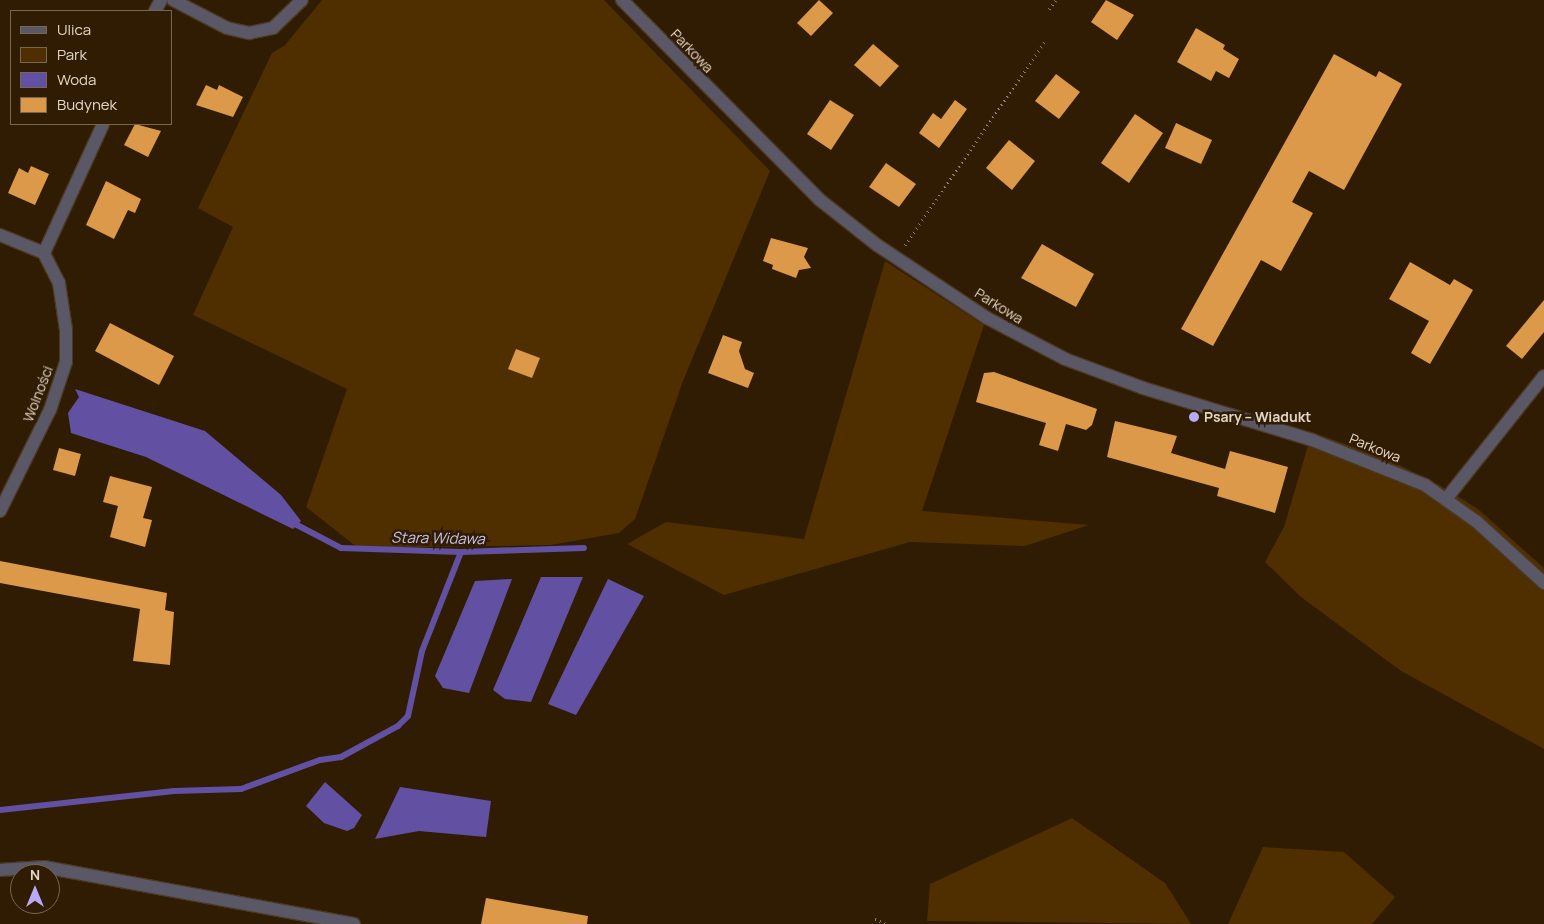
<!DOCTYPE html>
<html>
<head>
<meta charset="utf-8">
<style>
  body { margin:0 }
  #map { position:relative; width:1544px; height:924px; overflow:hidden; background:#301c03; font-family:Manrope,sans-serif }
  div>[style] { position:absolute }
  .green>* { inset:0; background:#4f2e00 }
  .water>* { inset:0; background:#6251a2 }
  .stream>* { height:6px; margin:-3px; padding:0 3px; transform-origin:3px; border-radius:3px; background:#6251a2 }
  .building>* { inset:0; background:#dd994a }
  .path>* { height:3px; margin-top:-1.5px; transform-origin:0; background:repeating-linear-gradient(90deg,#907f6c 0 1px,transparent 0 5px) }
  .roads { filter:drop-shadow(1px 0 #4c3922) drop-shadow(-1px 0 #4c3922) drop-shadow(0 1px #4c3922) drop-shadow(0 -1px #4c3922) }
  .minor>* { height:12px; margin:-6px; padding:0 6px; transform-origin:6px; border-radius:6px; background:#5a5866 }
  .dots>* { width:14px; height:14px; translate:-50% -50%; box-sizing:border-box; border:2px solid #301c03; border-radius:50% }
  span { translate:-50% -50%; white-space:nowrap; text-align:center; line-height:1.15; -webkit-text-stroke:5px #301c03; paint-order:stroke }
  .street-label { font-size:14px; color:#e2d4c6 }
  .poi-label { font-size:14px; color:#e2d4c6; font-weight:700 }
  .left { translate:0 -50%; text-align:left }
  .water-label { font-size:15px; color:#c6c0ed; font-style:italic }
  .legend { position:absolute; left:10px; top:10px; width:162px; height:115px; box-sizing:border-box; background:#301c03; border:1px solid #776651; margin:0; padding:6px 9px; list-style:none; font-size:15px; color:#e2d4c6 }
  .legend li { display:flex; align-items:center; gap:10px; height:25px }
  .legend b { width:25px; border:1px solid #776651 }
  .north { position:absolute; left:10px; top:864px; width:50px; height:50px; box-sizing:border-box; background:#301c03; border:1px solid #776651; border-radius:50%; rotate:0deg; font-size:14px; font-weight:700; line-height:20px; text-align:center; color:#e2d4c6 }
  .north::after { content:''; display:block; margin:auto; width:18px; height:22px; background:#b7abf8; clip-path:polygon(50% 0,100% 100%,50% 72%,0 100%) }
</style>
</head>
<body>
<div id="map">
  <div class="green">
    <div style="clip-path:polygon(322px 0,604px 0,770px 171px,683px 381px,635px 519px,619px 533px,551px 545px,358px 548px,306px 507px,347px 389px,193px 315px,233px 227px,198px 208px,272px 53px,285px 45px)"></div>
    <div style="clip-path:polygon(885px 261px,984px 325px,922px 511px,1089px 525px,1025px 546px,910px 542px,724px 595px,627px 544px,666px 522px,804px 539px)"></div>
    <div style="clip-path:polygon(1312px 432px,1391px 461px,1441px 486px,1478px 509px,1544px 568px,1544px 749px,1401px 671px,1301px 597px,1265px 562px,1284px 527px)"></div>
    <div style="clip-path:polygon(1072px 818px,1165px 883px,1191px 924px,927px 921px,930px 884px)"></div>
    <div style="clip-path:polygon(1263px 847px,1344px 852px,1395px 897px,1372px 924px,1228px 924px)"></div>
  </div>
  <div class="water">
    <div style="clip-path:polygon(75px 389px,205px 431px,281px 495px,301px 521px,293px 529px,146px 457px,71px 433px,68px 413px,79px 397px)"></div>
    <div style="clip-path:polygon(541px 577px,583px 577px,531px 702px,505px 699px,493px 690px)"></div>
    <div style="clip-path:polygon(512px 579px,469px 693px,443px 688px,435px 676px,475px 581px)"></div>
    <div style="clip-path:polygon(608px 579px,644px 596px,576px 715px,548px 704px)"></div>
    <div style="clip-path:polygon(325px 782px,362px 815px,354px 828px,347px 831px,324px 823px,306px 806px)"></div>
    <div style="clip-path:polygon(400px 787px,491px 801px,486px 837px,419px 831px,375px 839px)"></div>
  </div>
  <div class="stream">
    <div style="left:297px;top:525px;width:50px;rotate:27.6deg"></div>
    <div style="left:341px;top:548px;width:120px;rotate:1.9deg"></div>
    <div style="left:461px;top:552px;width:123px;rotate:-1.9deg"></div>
    <div style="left:0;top:810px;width:175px;rotate:-6.2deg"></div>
    <div style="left:174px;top:791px;width:67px;rotate:-1.7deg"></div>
    <div style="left:241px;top:789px;width:84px;rotate:-20.2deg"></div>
    <div style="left:320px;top:760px;width:21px;rotate:-8deg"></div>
    <div style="left:341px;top:757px;width:65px;rotate:-28.5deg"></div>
    <div style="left:398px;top:726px;width:14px;rotate:-45deg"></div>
    <div style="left:408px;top:716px;width:66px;rotate:-77.8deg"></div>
    <div style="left:422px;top:651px;width:106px;rotate:-68.5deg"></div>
  </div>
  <div class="building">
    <div style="clip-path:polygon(819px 0,833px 13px,811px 36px,797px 23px)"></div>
    <div style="clip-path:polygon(1106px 0,1134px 15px,1117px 40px,1091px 22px)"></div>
    <div style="clip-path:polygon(1196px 28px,1225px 45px,1223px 49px,1239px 59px,1229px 78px,1216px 71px,1211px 81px,1177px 62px)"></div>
    <div style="clip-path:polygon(873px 44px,899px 66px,880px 87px,854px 65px)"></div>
    <div style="clip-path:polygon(1334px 54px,1376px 77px,1379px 71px,1402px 84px,1344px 190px,1309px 171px,1292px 202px,1313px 213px,1281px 271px,1261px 260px,1213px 346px,1181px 329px)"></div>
    <div style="clip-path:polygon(1056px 74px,1080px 92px,1059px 119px,1035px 101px)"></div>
    <div style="clip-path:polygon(206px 85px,217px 90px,219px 85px,243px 97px,233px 117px,196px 105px)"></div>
    <div style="clip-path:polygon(830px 100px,854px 115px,831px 150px,807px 134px)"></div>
    <div style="clip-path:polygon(955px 100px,967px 109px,939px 148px,919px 133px,933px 113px,941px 119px)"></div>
    <div style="clip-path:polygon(1135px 114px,1163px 133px,1129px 183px,1101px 163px)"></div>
    <div style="clip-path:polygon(1176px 123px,1212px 140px,1201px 164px,1165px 148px)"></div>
    <div style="clip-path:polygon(135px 124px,161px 131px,148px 157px,124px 145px)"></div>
    <div style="clip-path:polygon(1009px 140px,1035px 161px,1012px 190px,986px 168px)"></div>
    <div style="clip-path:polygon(886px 163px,916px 184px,899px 207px,869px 187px)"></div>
    <div style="clip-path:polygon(31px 166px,49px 174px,35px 205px,8px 193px,19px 168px,28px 173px)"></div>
    <div style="clip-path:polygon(106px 181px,141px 199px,135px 213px,128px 210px,114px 239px,86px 225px)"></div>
    <div style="clip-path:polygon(771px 238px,808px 248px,804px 257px,811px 268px,799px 270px,796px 278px,772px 269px,773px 265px,763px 261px)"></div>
    <div style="clip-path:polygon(1042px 244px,1094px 274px,1076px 307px,1021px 278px)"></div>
    <div style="clip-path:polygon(1410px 262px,1450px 285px,1454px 279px,1473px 290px,1430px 364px,1411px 353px,1429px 321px,1389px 299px)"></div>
    <div style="clip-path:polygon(1544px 300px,1544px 332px,1522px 359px,1506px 346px)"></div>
    <div style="clip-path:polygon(110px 323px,174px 356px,159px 385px,95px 351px)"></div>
    <div style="clip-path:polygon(723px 335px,742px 342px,739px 351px,745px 369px,754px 373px,748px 388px,708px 373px)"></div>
    <div style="clip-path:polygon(516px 349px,540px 358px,532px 378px,508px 369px)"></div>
    <div style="clip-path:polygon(994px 372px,1097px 409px,1092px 425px,1086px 430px,1066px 424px,1058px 451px,1039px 445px,1046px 423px,976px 402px,984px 373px)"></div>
    <div style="clip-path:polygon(1115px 421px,1177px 436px,1171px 453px,1225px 469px,1230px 451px,1288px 467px,1275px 513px,1217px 496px,1219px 488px,1107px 457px)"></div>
    <div style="clip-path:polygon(59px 448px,81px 454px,75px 476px,53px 470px)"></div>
    <div style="clip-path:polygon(110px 476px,152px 487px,143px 518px,152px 520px,145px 547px,110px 537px,118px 506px,103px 502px)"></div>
    <div style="clip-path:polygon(0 561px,167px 593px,165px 610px,174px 612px,170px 665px,133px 661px,140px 609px,0 583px)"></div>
    <div style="clip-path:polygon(486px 898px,588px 916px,587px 924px,481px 924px)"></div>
  </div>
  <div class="path">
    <div style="left:1049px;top:9px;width:11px;rotate:-52deg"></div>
    <div style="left:905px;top:245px;width:249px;rotate:-55.5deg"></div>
    <div style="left:875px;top:919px;width:13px;rotate:23deg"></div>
  </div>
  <div class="roads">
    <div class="minor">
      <div style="left:173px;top:0;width:61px;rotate:27.4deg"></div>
      <div style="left:227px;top:28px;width:23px;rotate:13deg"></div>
      <div style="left:249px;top:33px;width:25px;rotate:-12deg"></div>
      <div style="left:273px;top:28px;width:40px;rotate:-44deg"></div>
      <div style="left:622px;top:0;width:281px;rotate:45.3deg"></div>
      <div style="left:820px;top:200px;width:73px;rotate:38.3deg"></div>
      <div style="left:877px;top:245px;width:132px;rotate:33.6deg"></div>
      <div style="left:987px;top:318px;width:88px;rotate:27.7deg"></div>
      <div style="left:1065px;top:359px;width:83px;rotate:20.4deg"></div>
      <div style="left:1143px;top:388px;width:177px;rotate:17.1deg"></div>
      <div style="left:1312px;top:440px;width:122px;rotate:21.7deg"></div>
      <div style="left:1425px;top:485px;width:64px;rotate:35.4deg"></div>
      <div style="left:1477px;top:522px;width:91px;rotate:42.3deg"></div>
      <div style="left:155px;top:11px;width:13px;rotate:-61deg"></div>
      <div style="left:0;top:235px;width:48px;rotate:22.2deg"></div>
      <div style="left:44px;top:253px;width:142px;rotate:-65.4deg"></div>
      <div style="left:1446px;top:499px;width:157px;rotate:-51.5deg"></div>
      <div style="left:0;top:511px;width:113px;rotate:-63.7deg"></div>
      <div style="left:50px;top:410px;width:51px;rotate:-71.6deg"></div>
      <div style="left:66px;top:362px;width:32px;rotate:-90deg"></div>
      <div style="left:66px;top:330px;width:48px;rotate:-98.5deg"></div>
      <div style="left:59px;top:283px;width:34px;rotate:-117deg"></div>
      <div style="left:0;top:870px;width:44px;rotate:-3.9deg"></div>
      <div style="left:44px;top:867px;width:315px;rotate:10.4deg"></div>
    </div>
  </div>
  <div class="dots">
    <div style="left:1194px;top:417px;background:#b7abf8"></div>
  </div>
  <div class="street-label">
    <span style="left:692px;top:51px;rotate:46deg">Parkowa</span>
    <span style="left:999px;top:306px;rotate:32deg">Parkowa</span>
    <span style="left:38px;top:394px;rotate:-69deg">Wolności</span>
    <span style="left:1375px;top:448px;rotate:22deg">Parkowa</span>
  </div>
  <div class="poi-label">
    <span class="left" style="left:1204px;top:417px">Psary – Wiadukt</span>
  </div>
  <div class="water-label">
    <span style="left:438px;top:538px;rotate:1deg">Stara Widawa</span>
  </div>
  <ul class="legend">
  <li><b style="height:6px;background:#5a5866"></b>Ulica</li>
  <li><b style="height:14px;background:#4f2e00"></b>Park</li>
  <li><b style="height:14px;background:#6251a2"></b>Woda</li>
  <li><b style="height:14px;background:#dd994a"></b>Budynek</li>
  </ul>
  <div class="north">N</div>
</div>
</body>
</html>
